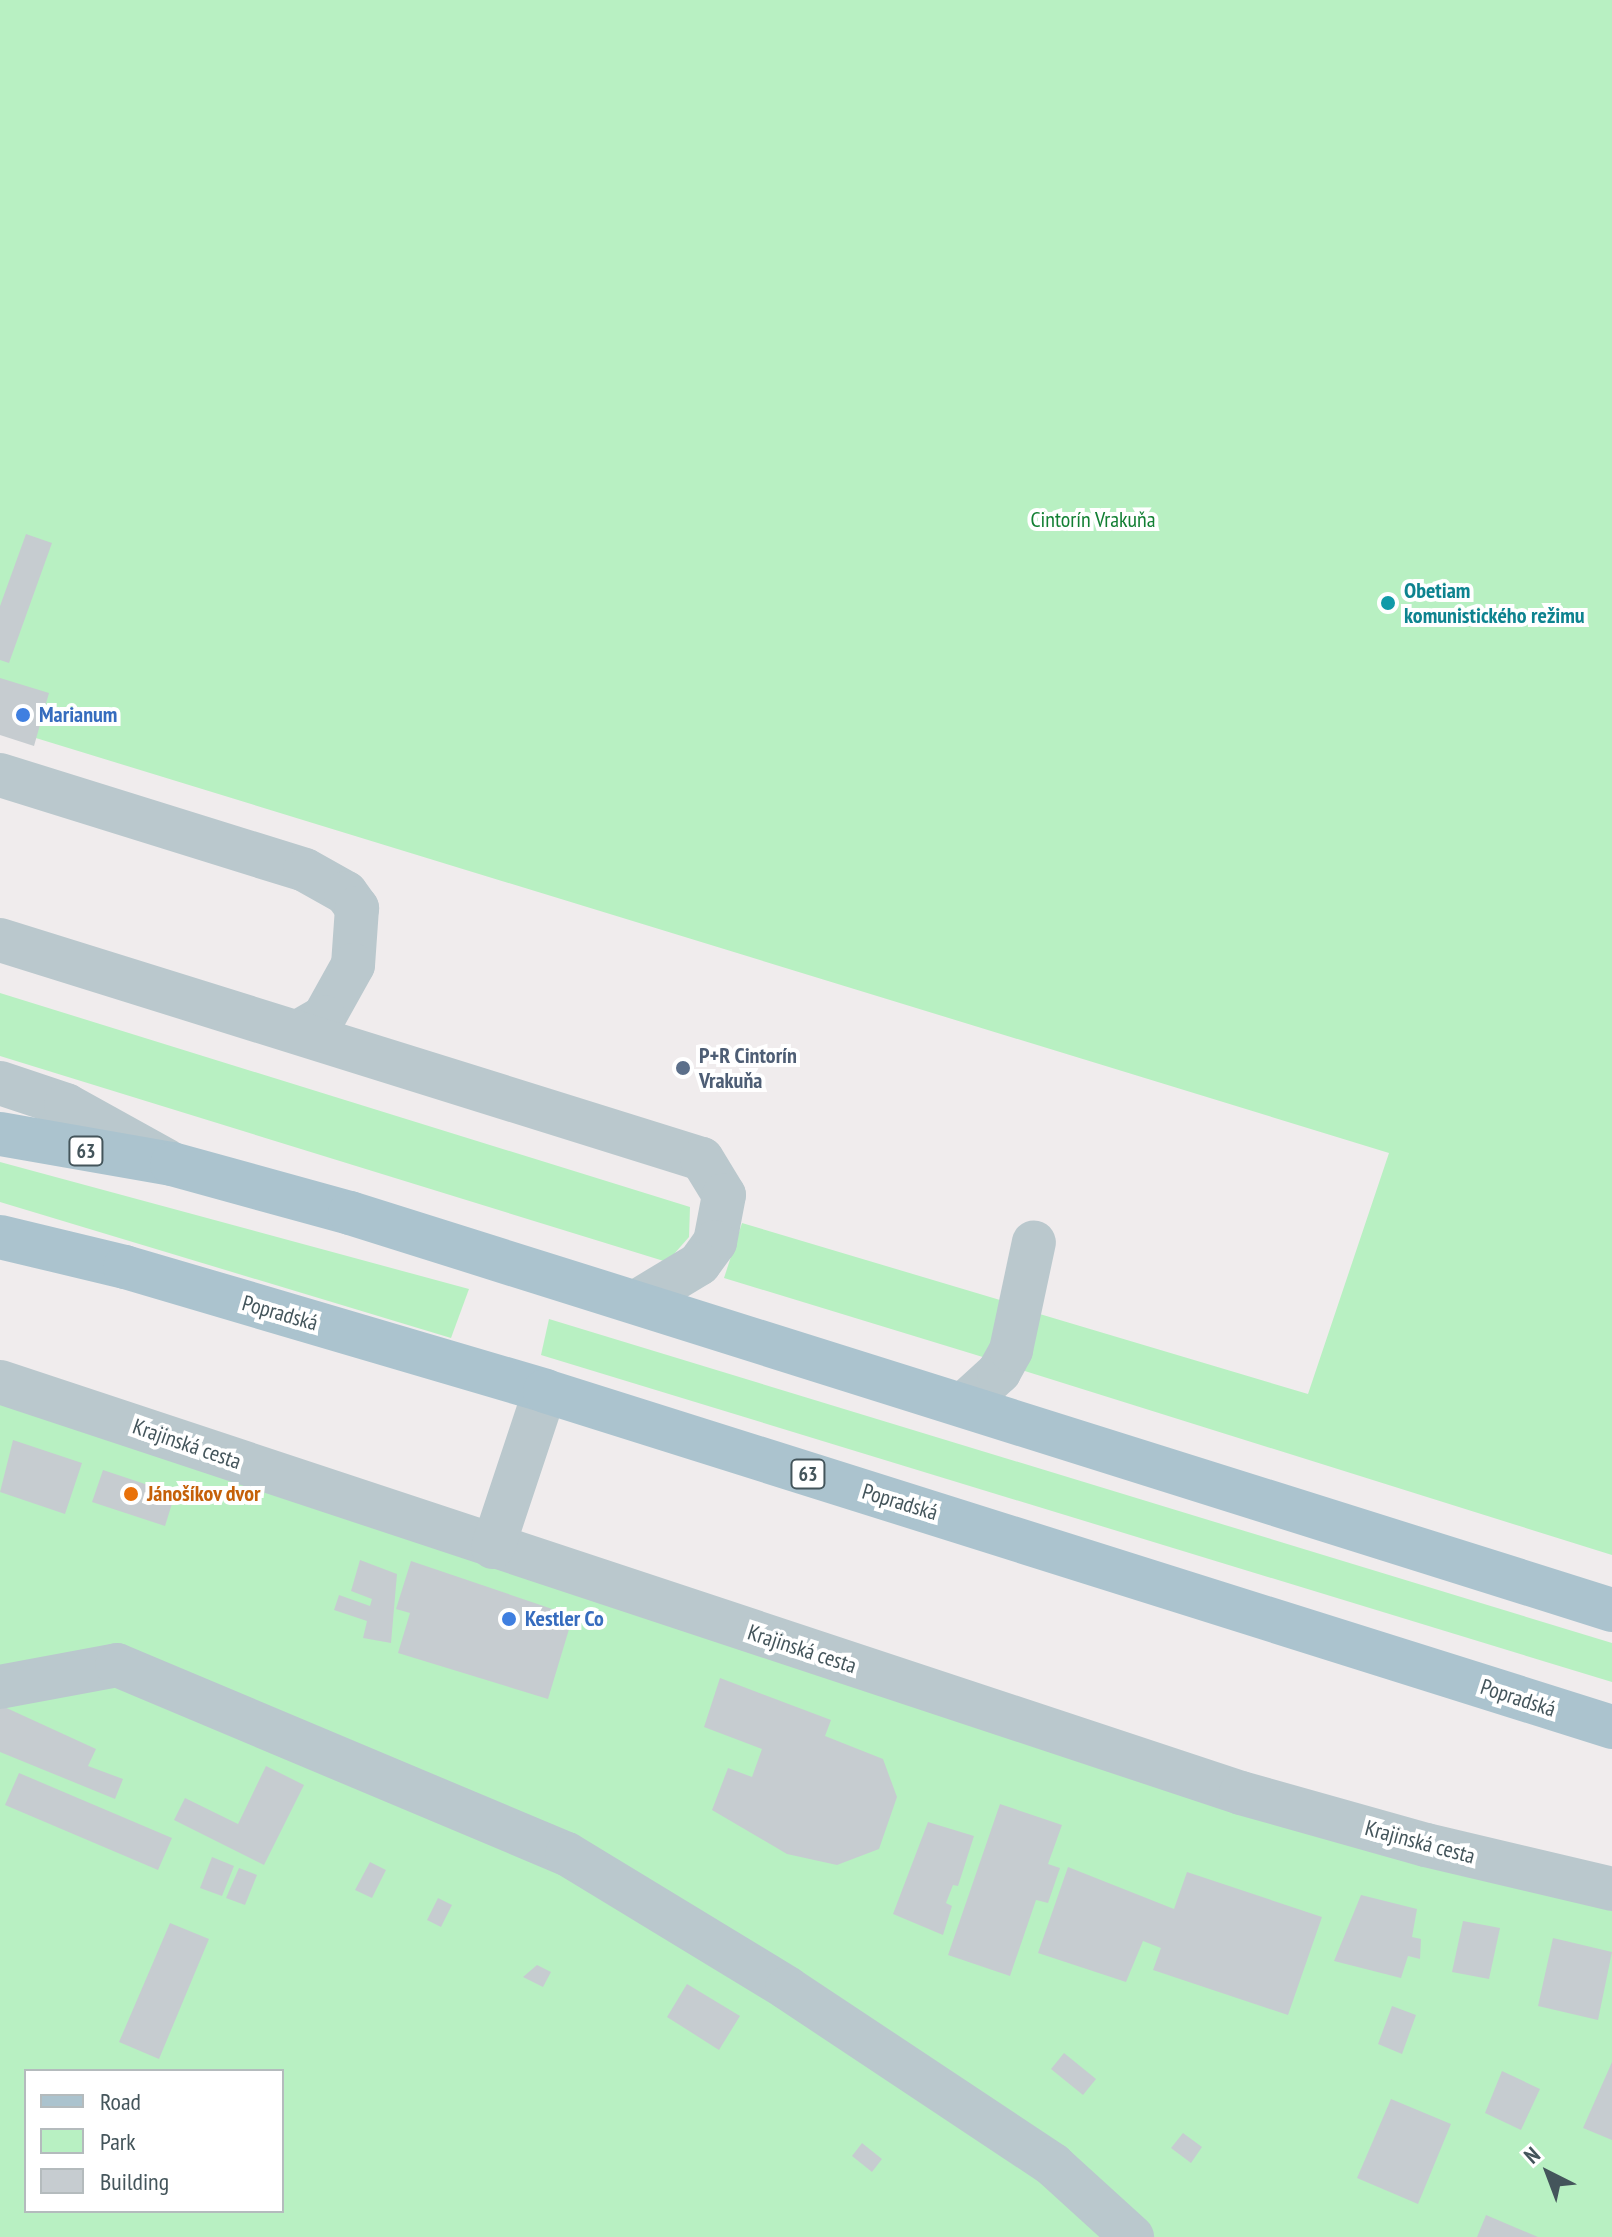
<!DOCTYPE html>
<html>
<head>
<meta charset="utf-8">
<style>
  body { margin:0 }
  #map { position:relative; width:1612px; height:2237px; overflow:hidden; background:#f0eced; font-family:"PT Sans Narrow",sans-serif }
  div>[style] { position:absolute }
  .green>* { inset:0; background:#b8f0c2 }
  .building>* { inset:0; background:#c6ccd0 }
  .minor>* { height:44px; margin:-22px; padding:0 22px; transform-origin:22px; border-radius:22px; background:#bac8cd }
  .major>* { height:44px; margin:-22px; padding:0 22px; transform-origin:22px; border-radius:22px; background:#abc3ce }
  .dots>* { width:22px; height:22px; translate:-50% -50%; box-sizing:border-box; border:4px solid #fff; border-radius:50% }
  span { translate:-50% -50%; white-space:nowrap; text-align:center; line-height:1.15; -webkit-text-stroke:8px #fff; paint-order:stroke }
  .shield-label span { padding:2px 6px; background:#fff; border:2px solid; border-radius:6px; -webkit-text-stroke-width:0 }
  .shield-label { font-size:20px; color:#44555b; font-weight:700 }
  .park-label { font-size:22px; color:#127f33 }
  .culture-label { font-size:22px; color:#0d838f; font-weight:700 }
  .left { translate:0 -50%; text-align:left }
  .shop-label { font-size:22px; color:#366cbe; font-weight:700 }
  .service-label { font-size:22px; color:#4e5e75; font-weight:700 }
  .street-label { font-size:22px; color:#44555b }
  .food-label { font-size:22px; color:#c56008; font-weight:700 }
  .legend { position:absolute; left:24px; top:2069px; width:260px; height:144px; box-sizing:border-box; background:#fff; border:2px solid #b4bbbd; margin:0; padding:10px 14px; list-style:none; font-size:24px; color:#44555b }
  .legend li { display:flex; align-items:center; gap:16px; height:40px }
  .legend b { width:40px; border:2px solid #b4bbbd }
  .north { position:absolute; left:1508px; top:2133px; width:80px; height:80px; -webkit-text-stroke:6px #fff; paint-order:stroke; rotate:318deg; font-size:22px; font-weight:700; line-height:32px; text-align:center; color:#44555b }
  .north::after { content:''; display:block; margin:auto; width:28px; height:36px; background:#44555b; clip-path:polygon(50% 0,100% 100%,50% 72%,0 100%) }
</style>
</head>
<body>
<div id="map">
  <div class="green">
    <div style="clip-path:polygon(0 0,1612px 0,1612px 1555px,1015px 1368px,1033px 1312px,1308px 1394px,1389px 1153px,0 727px)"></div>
    <div style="clip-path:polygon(0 993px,690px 1207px,689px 1237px,667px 1262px,0 1056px)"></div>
    <div style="clip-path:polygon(0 1162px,469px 1289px,451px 1338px,0 1202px)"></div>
    <div style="clip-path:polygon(742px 1223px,1000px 1300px,1007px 1320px,986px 1358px,724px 1278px)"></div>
    <div style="clip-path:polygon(549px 1319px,1612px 1643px,1612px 1682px,541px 1355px)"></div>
    <div style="clip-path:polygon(evenodd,0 1401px,1272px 1823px,1612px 1911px,1612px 2237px,0 2237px,0 1401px,26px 2071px,282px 2071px,282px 2211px,26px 2211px,26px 2071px)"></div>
  </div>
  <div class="building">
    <div style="clip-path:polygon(26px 534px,52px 543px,9px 663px,0 660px,0 606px)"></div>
    <div style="clip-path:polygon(0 678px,49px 693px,34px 746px,0 735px)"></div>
    <div style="clip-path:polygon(13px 1440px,82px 1463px,65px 1514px,0 1492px)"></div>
    <div style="clip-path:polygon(103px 1470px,175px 1494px,165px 1526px,92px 1502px)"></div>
    <div style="clip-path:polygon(360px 1560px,397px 1574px,391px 1643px,363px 1638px,367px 1621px,334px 1610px,339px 1595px,370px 1606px,372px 1599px,351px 1591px)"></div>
    <div style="clip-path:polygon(411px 1561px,573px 1616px,548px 1699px,398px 1653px,410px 1613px,396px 1609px)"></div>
    <div style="clip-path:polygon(720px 1678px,831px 1720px,825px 1736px,883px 1759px,897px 1797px,879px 1849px,837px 1865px,787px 1854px,712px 1810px,728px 1768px,752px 1777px,762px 1749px,704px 1727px)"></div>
    <div style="clip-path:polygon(0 1705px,96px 1749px,88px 1766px,123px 1779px,115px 1799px,0 1752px)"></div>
    <div style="clip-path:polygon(266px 1766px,304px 1785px,264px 1865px,174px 1820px,185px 1798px,238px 1824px)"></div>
    <div style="clip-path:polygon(19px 1773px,172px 1838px,158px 1870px,5px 1805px)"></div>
    <div style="clip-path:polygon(1000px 1804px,1062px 1825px,1048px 1864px,1060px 1868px,1048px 1903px,1036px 1900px,1010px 1976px,948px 1955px)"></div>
    <div style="clip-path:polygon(928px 1822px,974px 1836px,958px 1886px,953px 1885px,946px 1903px,952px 1906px,943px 1935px,893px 1914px)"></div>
    <div style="clip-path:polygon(212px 1857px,234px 1866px,222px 1896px,200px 1888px)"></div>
    <div style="clip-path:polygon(370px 1862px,386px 1870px,372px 1898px,355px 1890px)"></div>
    <div style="clip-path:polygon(1068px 1867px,1174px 1909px,1187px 1872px,1322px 1917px,1288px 2015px,1153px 1970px,1161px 1948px,1143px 1941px,1126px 1982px,1038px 1953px)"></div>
    <div style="clip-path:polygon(239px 1868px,257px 1875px,245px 1905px,226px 1898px)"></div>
    <div style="clip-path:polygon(1361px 1895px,1417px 1909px,1412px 1937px,1421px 1939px,1420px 1959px,1408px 1956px,1401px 1978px,1334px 1961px)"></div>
    <div style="clip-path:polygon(438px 1898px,452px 1905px,441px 1927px,427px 1920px)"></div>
    <div style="clip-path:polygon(1463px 1921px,1500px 1928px,1489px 1979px,1452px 1972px)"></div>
    <div style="clip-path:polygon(170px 1923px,209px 1939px,159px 2059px,119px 2042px)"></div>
    <div style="clip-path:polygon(1553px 1938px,1612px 1952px,1598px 2020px,1538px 2006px)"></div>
    <div style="clip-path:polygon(537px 1965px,551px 1972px,543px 1987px,523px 1977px)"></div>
    <div style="clip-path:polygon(687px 1984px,740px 2016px,719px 2050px,667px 2017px)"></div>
    <div style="clip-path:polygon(1392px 2006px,1416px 2015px,1402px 2054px,1378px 2044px)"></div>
    <div style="clip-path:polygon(1064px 2053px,1096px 2079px,1083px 2095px,1051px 2069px)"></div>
    <div style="clip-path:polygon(1612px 2062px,1612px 2140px,1583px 2128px)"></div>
    <div style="clip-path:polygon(1502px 2071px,1540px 2089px,1521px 2130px,1485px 2113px)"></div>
    <div style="clip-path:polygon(1391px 2099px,1451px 2124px,1418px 2204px,1357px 2178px)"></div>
    <div style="clip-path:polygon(1183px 2133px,1202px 2147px,1191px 2163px,1171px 2148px)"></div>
    <div style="clip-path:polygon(862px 2143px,882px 2159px,872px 2172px,852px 2156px)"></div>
    <div style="clip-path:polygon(1486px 2215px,1538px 2237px,1477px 2237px)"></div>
  </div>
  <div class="minor">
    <div style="left:0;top:775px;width:319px;rotate:17.3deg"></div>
    <div style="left:305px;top:870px;width:47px;rotate:29.3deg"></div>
    <div style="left:346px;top:893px;width:19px;rotate:54deg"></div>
    <div style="left:357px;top:908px;width:57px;rotate:94deg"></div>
    <div style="left:353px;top:965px;width:60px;rotate:119.1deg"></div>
    <div style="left:324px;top:1017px;width:30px;rotate:150deg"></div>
    <div style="left:0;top:940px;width:735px;rotate:17.33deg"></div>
    <div style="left:702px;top:1159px;width:42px;rotate:58.6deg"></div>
    <div style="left:724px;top:1195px;width:48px;rotate:100.8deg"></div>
    <div style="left:715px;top:1242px;width:27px;rotate:126deg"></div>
    <div style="left:699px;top:1264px;width:74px;rotate:148.9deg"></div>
    <div style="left:0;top:1083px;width:70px;rotate:18.4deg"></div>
    <div style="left:66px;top:1105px;width:115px;rotate:29deg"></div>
    <div style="left:0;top:1382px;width:1307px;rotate:18.32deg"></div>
    <div style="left:1241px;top:1793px;width:192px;rotate:15.7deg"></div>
    <div style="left:1426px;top:1845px;width:191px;rotate:13.3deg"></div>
    <div style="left:963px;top:1405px;width:49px;rotate:-42.5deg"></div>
    <div style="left:999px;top:1372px;width:25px;rotate:-61deg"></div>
    <div style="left:1011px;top:1350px;width:110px;rotate:-78deg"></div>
    <div style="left:493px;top:1547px;width:164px;rotate:-71.6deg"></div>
    <div style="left:0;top:1687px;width:119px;rotate:-10.6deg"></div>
    <div style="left:117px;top:1665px;width:488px;rotate:22.8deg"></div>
    <div style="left:567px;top:1854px;width:258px;rotate:31.3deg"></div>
    <div style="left:787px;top:1988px;width:320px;rotate:33.6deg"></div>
    <div style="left:1053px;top:2165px;width:107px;rotate:42.3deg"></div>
  </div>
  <div class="major">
    <div style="left:0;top:1134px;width:175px;rotate:9.9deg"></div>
    <div style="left:172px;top:1164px;width:185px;rotate:15.4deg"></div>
    <div style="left:350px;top:1213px;width:1323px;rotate:17.46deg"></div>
    <div style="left:0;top:1237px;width:129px;rotate:13.5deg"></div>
    <div style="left:125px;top:1267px;width:438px;rotate:16.4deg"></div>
    <div style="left:545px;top:1391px;width:1119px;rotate:17.48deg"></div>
  </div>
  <div class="dots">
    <div style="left:1388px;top:603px;background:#0f9aa8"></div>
    <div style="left:23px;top:715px;background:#3f7fe0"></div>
    <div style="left:683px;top:1068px;background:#5c6f8a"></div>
    <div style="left:131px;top:1494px;background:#e8710a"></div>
    <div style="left:509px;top:1619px;background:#3f7fe0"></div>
  </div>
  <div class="shield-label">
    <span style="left:86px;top:1151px">63</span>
    <span style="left:808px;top:1474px">63</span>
  </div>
  <div class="park-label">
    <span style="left:1093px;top:520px">Cintorín Vrakuňa</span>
  </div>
  <div class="culture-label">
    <span class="left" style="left:1404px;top:603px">Obetiam<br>komunistického režimu</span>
  </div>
  <div class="shop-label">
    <span class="left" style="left:39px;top:715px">Marianum</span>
    <span class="left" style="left:525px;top:1619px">Kestler Co</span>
  </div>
  <div class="service-label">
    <span class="left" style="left:699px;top:1068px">P+R Cintorín<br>Vrakuňa</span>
  </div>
  <div class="street-label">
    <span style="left:280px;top:1313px;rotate:16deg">Popradská</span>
    <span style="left:187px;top:1444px;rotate:19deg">Krajinská cesta</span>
    <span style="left:900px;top:1502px;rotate:17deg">Popradská</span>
    <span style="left:802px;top:1649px;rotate:18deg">Krajinská cesta</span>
    <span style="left:1518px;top:1698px;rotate:18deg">Popradská</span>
    <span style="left:1420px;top:1842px;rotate:15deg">Krajinská cesta</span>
  </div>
  <div class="food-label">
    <span class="left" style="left:147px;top:1494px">Jánošíkov dvor</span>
  </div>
  <ul class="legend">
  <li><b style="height:10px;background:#abc3ce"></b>Road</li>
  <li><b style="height:22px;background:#b8f0c2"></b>Park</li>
  <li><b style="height:22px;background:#c6ccd0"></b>Building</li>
  </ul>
  <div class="north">N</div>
</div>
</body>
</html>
